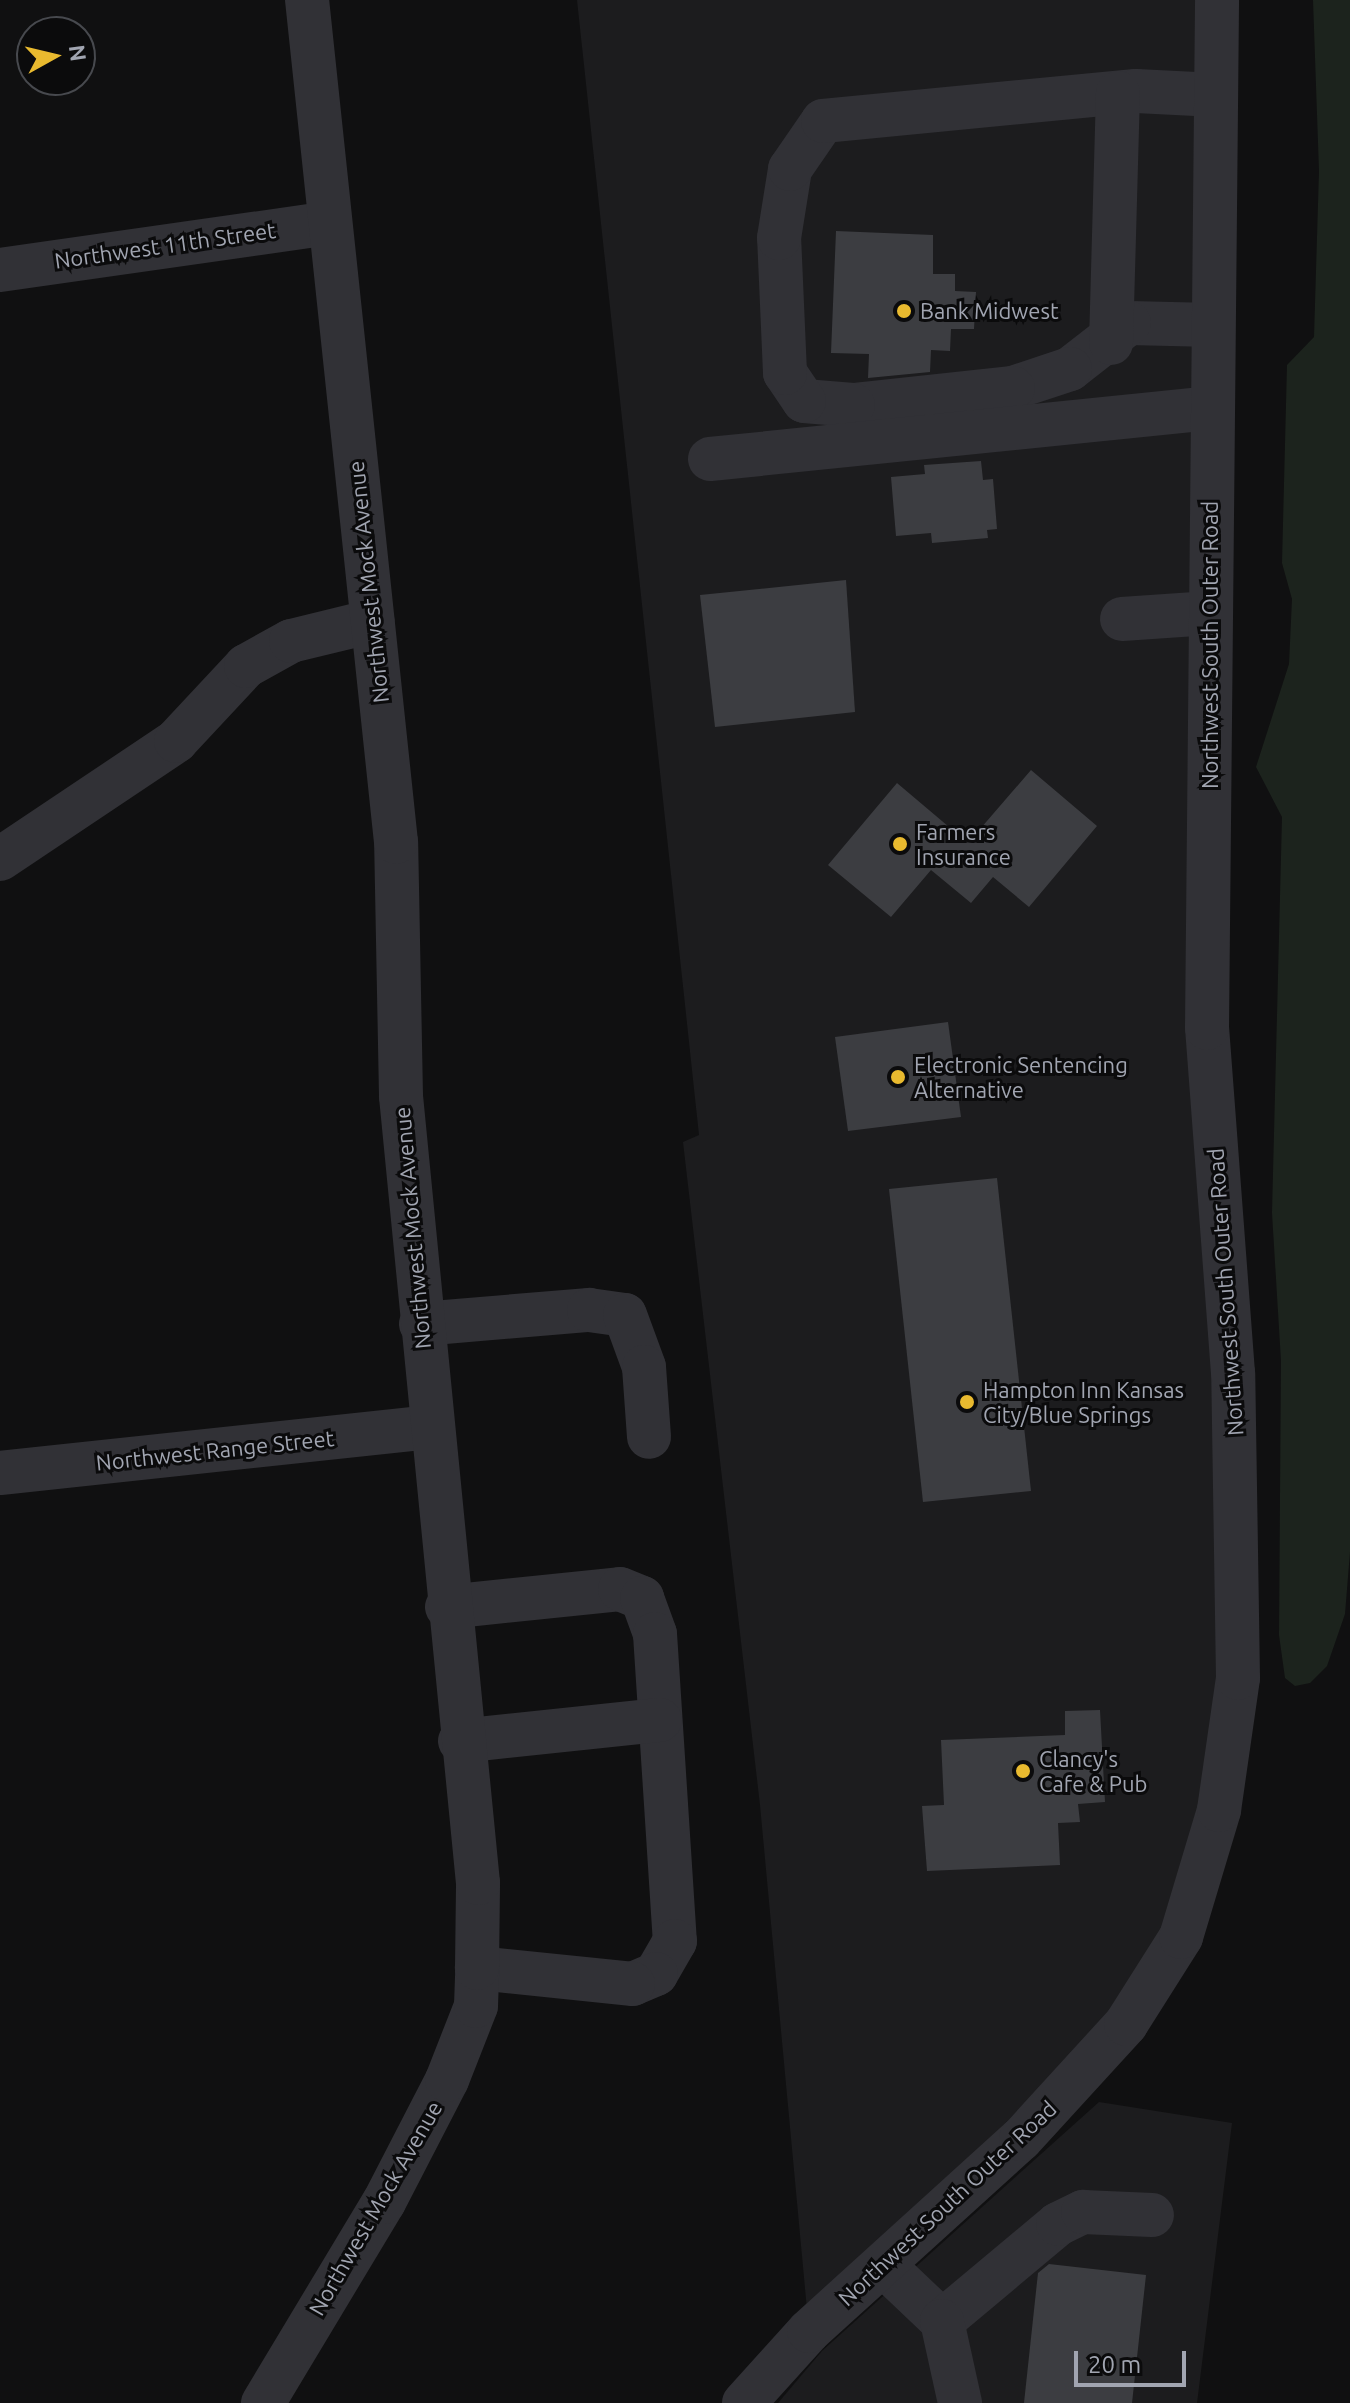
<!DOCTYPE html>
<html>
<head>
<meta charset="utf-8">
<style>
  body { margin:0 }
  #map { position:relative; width:1350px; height:2403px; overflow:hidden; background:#101011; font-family:Ubuntu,sans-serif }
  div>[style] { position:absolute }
  .built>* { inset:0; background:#1c1c1e }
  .green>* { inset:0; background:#1c231d }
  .building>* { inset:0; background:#3c3d41 }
  .minor>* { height:44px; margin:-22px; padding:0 22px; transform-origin:22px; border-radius:22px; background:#313136 }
  .dots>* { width:22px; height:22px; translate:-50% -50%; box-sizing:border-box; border:4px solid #0b0b0c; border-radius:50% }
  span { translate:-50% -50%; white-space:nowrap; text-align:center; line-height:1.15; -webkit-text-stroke:6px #0b0b0c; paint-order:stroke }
  .street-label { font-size:22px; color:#a1a5b1 }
  .poi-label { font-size:22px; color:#a1a5b1 }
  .left { translate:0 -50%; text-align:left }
  .north { position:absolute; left:16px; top:16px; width:80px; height:80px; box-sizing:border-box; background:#0b0b0c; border:2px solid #47494e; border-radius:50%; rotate:82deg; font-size:22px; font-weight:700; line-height:32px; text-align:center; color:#a1a5b1 }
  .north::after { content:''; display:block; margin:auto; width:28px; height:36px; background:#e9ba2f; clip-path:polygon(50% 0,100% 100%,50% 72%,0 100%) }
  .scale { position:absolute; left:1074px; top:2351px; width:112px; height:36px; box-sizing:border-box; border:4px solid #a1a5b1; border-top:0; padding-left:10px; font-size:24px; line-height:28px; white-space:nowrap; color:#a1a5b1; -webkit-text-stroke:6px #0b0b0c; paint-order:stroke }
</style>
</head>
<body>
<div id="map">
  <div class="built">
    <div style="clip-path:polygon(577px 0,1217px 0,1219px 1810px,1126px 2024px,809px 2331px,760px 1805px,683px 1142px,699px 1135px)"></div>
    <div style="clip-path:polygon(1099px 2102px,1232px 2123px,1197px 2403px,778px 2403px,822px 2351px)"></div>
  </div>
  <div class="green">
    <div style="clip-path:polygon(1313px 0,1350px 0,1350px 1552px,1345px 1614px,1327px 1666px,1310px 1683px,1295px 1686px,1285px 1678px,1279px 1635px,1281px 1361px,1272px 1213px,1282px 817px,1256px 767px,1289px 664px,1292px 599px,1282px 563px,1287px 365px,1314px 337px,1319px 171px)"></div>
  </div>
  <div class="building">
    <div style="clip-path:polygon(836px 231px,933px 235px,933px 274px,955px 274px,955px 291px,976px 292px,974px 329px,951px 329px,950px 351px,931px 350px,930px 372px,868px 378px,869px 354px,831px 353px)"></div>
    <div style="clip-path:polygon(981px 461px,983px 480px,993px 479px,997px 529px,987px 530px,988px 538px,932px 543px,931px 533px,896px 536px,891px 477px,925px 474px,924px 465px)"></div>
    <div style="clip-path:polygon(846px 580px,855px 712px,715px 727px,700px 595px)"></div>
    <div style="clip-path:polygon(1031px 770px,1097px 826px,1029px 907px,993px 877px,971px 903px,931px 870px,891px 917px,828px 865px,897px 783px,968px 843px)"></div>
    <div style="clip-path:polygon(948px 1022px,961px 1117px,848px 1131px,835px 1037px)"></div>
    <div style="clip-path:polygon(997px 1178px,1031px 1491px,923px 1502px,889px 1189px)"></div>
    <div style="clip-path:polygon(1100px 1710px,1105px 1802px,1078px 1804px,1080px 1822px,1058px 1823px,1060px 1865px,927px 1871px,922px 1806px,944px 1805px,941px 1740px,1065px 1735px,1065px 1711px)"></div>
    <div style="clip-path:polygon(1049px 2264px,1146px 2275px,1132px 2403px,1024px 2403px,1038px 2273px)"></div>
  </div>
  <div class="minor">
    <div style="left:0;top:270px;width:333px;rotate:-8.1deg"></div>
    <div style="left:1213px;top:325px;width:84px;rotate:-178.6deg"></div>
    <div style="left:1129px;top:323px;width:75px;rotate:142.1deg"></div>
    <div style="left:1070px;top:369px;width:60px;rotate:161.6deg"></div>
    <div style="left:1013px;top:388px;width:161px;rotate:173.9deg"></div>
    <div style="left:853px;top:405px;width:49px;rotate:-175.3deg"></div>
    <div style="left:804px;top:401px;width:34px;rotate:-124deg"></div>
    <div style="left:785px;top:373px;width:135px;rotate:-92.5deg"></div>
    <div style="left:779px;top:238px;width:70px;rotate:-80.9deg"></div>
    <div style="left:790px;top:169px;width:58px;rotate:-55.5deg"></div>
    <div style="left:823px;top:121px;width:314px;rotate:-5.5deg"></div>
    <div style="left:1136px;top:91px;width:80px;rotate:2.9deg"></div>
    <div style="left:1111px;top:343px;width:250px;rotate:-88.4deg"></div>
    <div style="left:710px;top:459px;width:505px;rotate:-5.8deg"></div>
    <div style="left:1122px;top:619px;width:88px;rotate:-3.9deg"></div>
    <div style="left:0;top:859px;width:212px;rotate:-33.8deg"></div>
    <div style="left:176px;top:741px;width:103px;rotate:-47deg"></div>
    <div style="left:246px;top:666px;width:51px;rotate:-29.1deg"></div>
    <div style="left:291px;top:641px;width:84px;rotate:-13.7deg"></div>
    <div style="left:421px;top:1324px;width:169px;rotate:-4.8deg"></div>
    <div style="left:589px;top:1310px;width:36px;rotate:8deg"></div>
    <div style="left:625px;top:1315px;width:55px;rotate:69.9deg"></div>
    <div style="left:644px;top:1367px;width:70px;rotate:85.9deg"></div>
    <div style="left:0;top:1473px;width:432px;rotate:-6.1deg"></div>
    <div style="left:447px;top:1607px;width:174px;rotate:-5.9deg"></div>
    <div style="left:620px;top:1589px;width:24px;rotate:22deg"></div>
    <div style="left:642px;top:1598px;width:38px;rotate:70deg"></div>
    <div style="left:655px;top:1634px;width:308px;rotate:86.3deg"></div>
    <div style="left:675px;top:1941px;width:38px;rotate:120deg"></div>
    <div style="left:656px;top:1974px;width:25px;rotate:157deg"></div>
    <div style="left:633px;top:1984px;width:157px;rotate:-174.1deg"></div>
    <div style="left:460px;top:1741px;width:201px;rotate:-6deg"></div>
    <div style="left:883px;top:2265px;width:81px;rotate:43.5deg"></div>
    <div style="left:942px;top:2321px;width:151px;rotate:-39.9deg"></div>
    <div style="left:1058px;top:2224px;width:28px;rotate:-26deg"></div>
    <div style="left:1083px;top:2212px;width:69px;rotate:2.5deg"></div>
    <div style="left:942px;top:2321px;width:84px;rotate:77.6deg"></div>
    <div style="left:263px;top:2403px;width:235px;rotate:-59deg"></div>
    <div style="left:384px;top:2202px;width:137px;rotate:-62.7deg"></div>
    <div style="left:447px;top:2080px;width:79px;rotate:-68.6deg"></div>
    <div style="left:476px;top:2006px;width:38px;rotate:-88deg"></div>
    <div style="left:477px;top:1968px;width:85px;rotate:-89.3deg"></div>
    <div style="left:478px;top:1883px;width:791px;rotate:-95.59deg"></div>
    <div style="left:401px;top:1096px;width:254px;rotate:-91.1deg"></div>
    <div style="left:396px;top:842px;width:847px;rotate:-96.03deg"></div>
    <div style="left:744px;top:2403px;width:97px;rotate:-47.9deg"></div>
    <div style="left:809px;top:2331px;width:286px;rotate:-42.2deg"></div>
    <div style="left:1021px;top:2139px;width:156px;rotate:-47.6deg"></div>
    <div style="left:1126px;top:2024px;width:103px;rotate:-57.7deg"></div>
    <div style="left:1181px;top:1937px;width:133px;rotate:-73.3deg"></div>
    <div style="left:1219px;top:1810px;width:133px;rotate:-81.8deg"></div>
    <div style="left:1238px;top:1678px;width:305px;rotate:-90.9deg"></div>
    <div style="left:1233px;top:1373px;width:346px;rotate:-94.3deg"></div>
    <div style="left:1207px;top:1028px;width:1028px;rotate:-89.44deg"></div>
  </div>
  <div class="dots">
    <div style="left:904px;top:311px;background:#e9ba2f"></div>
    <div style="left:900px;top:844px;background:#e9ba2f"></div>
    <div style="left:898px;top:1077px;background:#e9ba2f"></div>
    <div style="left:967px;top:1402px;background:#e9ba2f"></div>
    <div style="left:1023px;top:1771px;background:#e9ba2f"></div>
  </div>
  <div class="street-label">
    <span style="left:165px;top:245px;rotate:-8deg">Northwest 11th Street</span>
    <span style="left:368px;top:582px;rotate:-96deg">Northwest Mock Avenue</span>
    <span style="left:1210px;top:645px;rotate:-90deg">Northwest South Outer Road</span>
    <span style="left:412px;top:1228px;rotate:-95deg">Northwest Mock Avenue</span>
    <span style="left:1225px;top:1292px;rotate:-94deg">Northwest South Outer Road</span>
    <span style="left:215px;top:1450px;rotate:-6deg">Northwest Range Street</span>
    <span style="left:947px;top:2203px;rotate:-43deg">Northwest South Outer Road</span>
    <span style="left:375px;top:2208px;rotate:-60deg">Northwest Mock Avenue</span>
  </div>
  <div class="poi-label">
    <span class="left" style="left:920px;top:311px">Bank Midwest</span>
    <span class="left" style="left:916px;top:844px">Farmers<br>Insurance</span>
    <span class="left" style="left:914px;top:1077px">Electronic Sentencing<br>Alternative</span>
    <span class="left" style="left:983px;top:1402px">Hampton Inn Kansas<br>City/Blue Springs</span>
    <span class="left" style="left:1039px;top:1771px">Clancy's<br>Cafe &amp; Pub</span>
  </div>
  <div class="north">N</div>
  <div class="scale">20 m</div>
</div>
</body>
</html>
